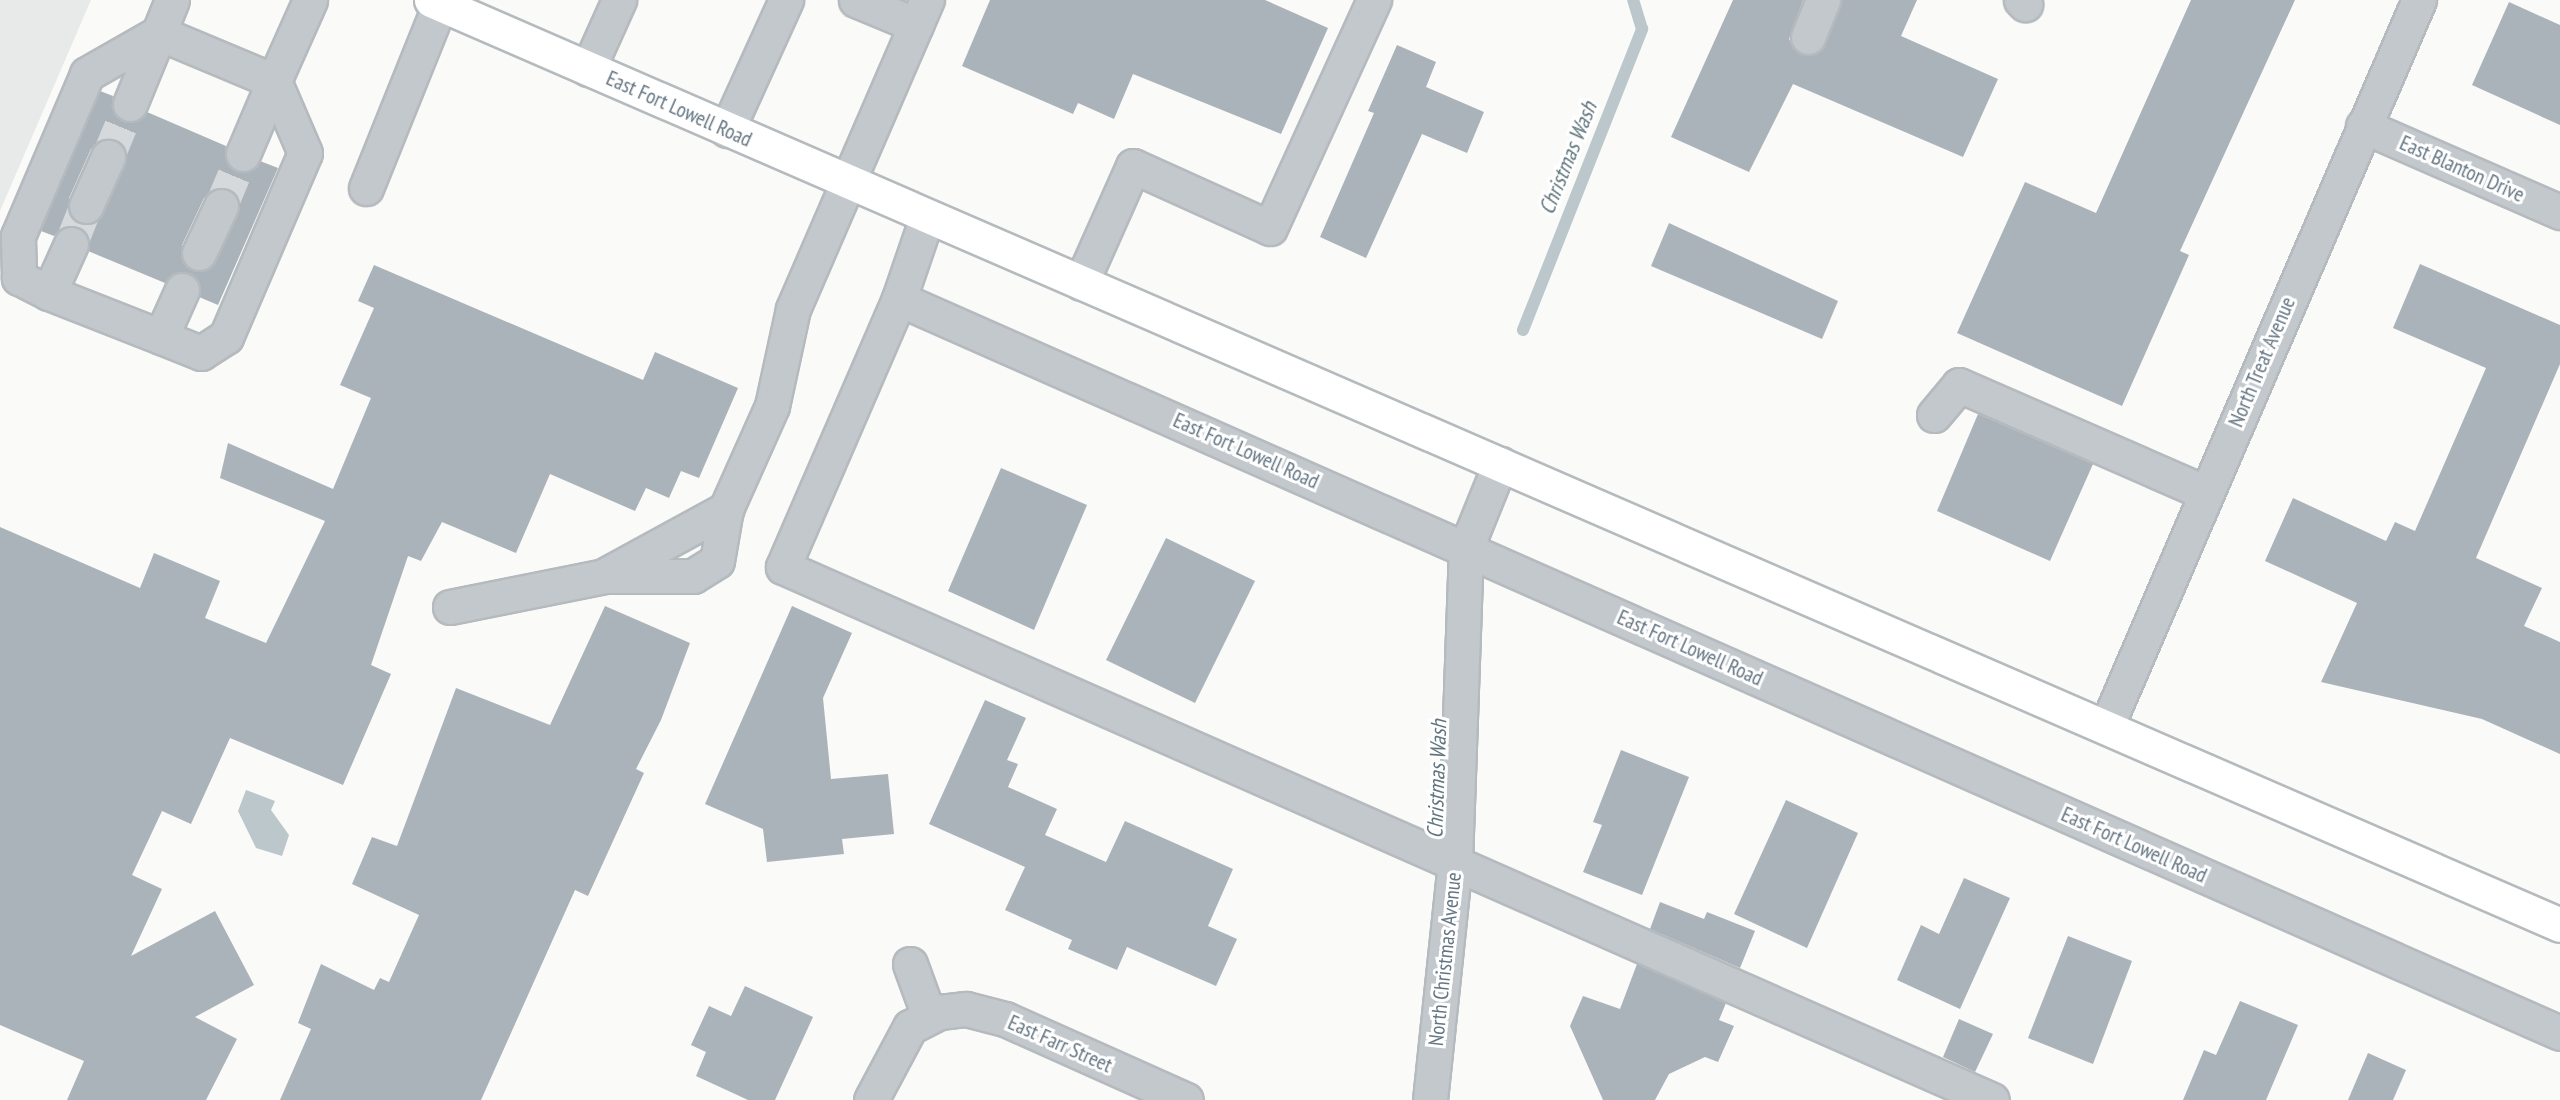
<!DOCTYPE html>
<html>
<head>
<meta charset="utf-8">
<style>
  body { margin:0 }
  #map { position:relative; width:2560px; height:1100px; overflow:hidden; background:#fafaf8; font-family:"PT Sans Narrow",sans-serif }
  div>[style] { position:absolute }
  .built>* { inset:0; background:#e8e9e9 }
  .water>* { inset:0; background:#bbc7cb }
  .stream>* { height:12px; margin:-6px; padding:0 6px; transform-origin:6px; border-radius:6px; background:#bbc7cb }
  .building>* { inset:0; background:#aab3b9 }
  .minor-tunnel>* { height:33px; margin-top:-16.5px; transform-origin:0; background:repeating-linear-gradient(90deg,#d5d9db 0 33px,transparent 0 49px) }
  .roads { filter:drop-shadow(2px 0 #b5babe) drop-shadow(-2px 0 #b5babe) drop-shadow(0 2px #b5babe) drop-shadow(0 -2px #b5babe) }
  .minor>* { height:33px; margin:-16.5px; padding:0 16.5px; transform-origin:16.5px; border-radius:16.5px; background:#c3c8cc }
  .major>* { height:33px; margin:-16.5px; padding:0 16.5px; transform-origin:16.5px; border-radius:16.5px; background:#fff }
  span { translate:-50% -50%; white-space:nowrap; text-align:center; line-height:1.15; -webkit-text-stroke:6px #fff; paint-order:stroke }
  .street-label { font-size:21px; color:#657683 }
  .water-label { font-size:22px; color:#60757c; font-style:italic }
</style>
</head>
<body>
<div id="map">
  <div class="built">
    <div style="clip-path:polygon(0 0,91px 0,0 211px)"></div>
  </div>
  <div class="water">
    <div style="clip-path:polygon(246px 790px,275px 801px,271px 810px,289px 835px,282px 856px,256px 848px,238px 811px)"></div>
  </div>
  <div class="stream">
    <div style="left:1523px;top:330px;width:324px;rotate:-68.4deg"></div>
    <div style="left:1642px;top:29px;width:30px;rotate:-107deg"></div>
  </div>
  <div class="building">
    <div style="clip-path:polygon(990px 0,1265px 0,1328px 28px,1281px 134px,1133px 74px,1114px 119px,1078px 103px,1073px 114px,962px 66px)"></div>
    <div style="clip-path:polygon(1733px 0,1803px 0,1789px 39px,1794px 49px,1810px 56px,1825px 44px,1841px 0,1917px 0,1901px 36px,1998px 79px,1963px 157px,1793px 84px,1749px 172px,1671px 137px)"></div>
    <div style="clip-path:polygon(2191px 0,2295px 0,2180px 251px,2189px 255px,2122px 406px,1957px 333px,2025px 182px,2096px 213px)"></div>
    <div style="clip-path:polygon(2509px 2px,2560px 25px,2560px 125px,2472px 85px)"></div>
    <div style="clip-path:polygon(1397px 45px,1436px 62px,1426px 87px,1484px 112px,1467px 153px,1422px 134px,1366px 258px,1320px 237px,1374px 113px,1368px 111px)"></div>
    <div style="clip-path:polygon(evenodd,100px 91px,113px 96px,112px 107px,122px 121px,133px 122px,147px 112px,226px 146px,225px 157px,235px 171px,246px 172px,260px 161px,278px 168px,218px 305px,199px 297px,197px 280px,189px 273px,172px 275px,165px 283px,88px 251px,86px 234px,78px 227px,61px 229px,54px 236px,41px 231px,100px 91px,107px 138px,123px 147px,125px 165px,103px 214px,88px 225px,79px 223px,71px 216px,69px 198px,91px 149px,107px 138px,100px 91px,220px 187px,237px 196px,238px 214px,216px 261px,201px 272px,192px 270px,183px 263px,182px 245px,204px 198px,220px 187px)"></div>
    <div style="clip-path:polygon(1669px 223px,1838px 301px,1822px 339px,1651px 266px)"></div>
    <div style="clip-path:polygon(2420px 264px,2560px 325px,2560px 364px,2476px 558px,2542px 588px,2524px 626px,2560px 642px,2560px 754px,2482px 719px,2321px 682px,2357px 603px,2265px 561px,2293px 498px,2386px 541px,2395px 522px,2415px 531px,2486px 368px,2393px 328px)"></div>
    <div style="clip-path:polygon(374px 265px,643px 380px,655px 352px,738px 388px,699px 478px,681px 471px,669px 498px,646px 488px,635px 511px,550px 474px,516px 553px,442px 522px,421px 561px,408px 556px,371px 665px,391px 674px,343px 785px,230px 738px,191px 824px,162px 811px,132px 875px,162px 889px,131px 956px,215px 911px,254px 985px,195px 1017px,237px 1039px,206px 1100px,67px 1100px,84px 1061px,0 1025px,0 527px,140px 588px,154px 553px,220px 581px,205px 618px,266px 643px,325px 521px,220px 478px,228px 443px,333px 489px,371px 398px,340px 385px,374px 308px,358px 301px)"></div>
    <div style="clip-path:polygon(1978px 414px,2093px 464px,2050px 561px,1937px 511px)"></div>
    <div style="clip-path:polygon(1001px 468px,1087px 505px,1034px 630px,948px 591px)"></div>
    <div style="clip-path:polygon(1166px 538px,1255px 581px,1195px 703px,1106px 660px)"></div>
    <div style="clip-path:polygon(605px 606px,690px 643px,661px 720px,636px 769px,644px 773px,588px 896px,575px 890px,481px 1100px,280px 1100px,311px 1029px,298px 1023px,321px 964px,374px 990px,380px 978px,389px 982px,419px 915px,352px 884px,372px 837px,397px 846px,456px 688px,550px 725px)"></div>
    <div style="clip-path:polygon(792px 606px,852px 633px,823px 698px,831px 779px,888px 774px,894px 834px,842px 839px,844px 854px,767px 862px,763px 829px,705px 804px)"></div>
    <div style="clip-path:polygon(985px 700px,1026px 718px,1007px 760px,1018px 764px,1008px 787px,1057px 809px,1045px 835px,1106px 862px,1125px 821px,1233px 869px,1208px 926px,1237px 939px,1216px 986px,1127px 947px,1117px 970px,1068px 949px,1072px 940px,1005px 910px,1025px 867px,929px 824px)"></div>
    <div style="clip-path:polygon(1621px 750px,1689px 777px,1642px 895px,1583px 872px,1602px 825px,1593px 822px)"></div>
    <div style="clip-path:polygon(1786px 800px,1858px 833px,1807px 948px,1734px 914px)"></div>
    <div style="clip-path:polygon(1964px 878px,2010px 898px,1960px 1009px,1897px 980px,1921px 925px,1939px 934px)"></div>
    <div style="clip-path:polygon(1660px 902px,1704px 919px,1707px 912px,1755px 931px,1740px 968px,1650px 929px)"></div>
    <div style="clip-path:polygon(2068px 936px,2132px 961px,2093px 1064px,2028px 1038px)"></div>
    <div style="clip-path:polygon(1637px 964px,1726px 1003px,1719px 1020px,1734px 1026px,1718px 1062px,1705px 1057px,1669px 1074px,1655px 1100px,1603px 1100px,1570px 1026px,1583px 996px,1620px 1009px)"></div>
    <div style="clip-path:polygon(745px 986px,813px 1017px,775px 1100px,748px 1100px,696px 1076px,706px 1052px,691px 1045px,709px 1006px,731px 1016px)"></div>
    <div style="clip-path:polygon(2240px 1001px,2298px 1025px,2266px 1100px,2183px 1100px,2204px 1050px,2216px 1055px)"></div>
    <div style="clip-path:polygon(1959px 1019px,1993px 1034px,1975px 1072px,1943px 1057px)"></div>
    <div style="clip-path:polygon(2368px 1053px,2406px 1070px,2393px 1100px,2348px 1100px)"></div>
  </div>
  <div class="minor-tunnel">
    <div style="left:108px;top:157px;width:57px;rotate:-67.5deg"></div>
    <div style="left:221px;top:206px;width:56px;rotate:-67.1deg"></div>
    <div style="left:71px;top:244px;width:41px;rotate:-68.5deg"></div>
  </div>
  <div class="roads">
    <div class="minor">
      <div style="left:172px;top:0;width:35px;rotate:112deg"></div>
      <div style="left:159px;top:33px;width:125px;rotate:22.7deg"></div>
      <div style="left:274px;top:81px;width:89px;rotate:-66deg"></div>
      <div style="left:856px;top:0;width:65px;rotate:22.6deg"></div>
      <div style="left:2021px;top:0;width:6px;rotate:45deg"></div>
      <div style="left:1808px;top:37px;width:40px;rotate:-68deg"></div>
      <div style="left:588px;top:69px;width:76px;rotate:-65.8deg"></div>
      <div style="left:130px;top:104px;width:77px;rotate:-67.8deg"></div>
      <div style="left:2363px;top:126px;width:215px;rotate:23.6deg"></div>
      <div style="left:727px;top:130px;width:143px;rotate:-65.6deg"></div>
      <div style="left:243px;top:154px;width:79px;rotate:-67deg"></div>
      <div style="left:366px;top:188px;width:198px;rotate:-68.1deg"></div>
      <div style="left:86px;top:206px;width:54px;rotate:-65.8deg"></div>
      <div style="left:927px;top:217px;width:87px;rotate:108.9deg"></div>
      <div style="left:899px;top:299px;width:1816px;rotate:23.84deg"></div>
      <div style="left:71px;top:244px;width:54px;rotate:114.2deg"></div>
      <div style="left:49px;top:293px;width:34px;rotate:-153deg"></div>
      <div style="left:19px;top:278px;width:42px;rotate:-91.4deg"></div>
      <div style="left:18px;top:236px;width:176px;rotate:-66.9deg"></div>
      <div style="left:87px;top:74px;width:83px;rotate:-29.7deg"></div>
      <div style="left:199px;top:253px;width:52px;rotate:-64.9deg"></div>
      <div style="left:1081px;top:283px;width:128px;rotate:-66deg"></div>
      <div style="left:1133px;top:166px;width:150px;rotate:24.3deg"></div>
      <div style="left:1270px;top:228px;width:251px;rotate:-65.5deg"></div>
      <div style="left:182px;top:290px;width:51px;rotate:114.1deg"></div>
      <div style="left:161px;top:337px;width:43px;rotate:21.8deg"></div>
      <div style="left:201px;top:353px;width:30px;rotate:-33deg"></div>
      <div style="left:226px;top:337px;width:200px;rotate:-66.8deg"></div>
      <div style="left:305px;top:153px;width:78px;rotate:-113.3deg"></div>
      <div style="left:49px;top:293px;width:120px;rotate:21.4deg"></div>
      <div style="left:899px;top:299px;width:292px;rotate:113.4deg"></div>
      <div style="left:783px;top:567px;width:1321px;rotate:23.79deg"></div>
      <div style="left:1934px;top:415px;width:39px;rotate:-50deg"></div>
      <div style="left:1959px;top:385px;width:270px;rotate:23.6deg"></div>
      <div style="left:607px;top:574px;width:136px;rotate:-28.6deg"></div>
      <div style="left:450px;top:607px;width:158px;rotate:-11.3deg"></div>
      <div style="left:605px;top:576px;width:88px"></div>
      <div style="left:693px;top:576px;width:28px;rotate:-32deg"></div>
      <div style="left:717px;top:561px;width:53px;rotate:-80.2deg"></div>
      <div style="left:726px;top:509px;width:113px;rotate:-65.9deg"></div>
      <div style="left:772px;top:406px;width:99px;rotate:-77.8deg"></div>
      <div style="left:793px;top:309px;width:337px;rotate:-66.6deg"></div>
      <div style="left:2107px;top:725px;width:789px;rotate:-66.72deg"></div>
      <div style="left:910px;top:964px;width:55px;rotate:69.9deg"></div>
      <div style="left:871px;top:1100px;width:83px;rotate:-61.9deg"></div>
      <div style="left:910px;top:1027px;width:34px;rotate:-27deg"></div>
      <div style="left:940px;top:1012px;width:26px;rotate:-7deg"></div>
      <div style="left:966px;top:1009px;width:40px;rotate:14.4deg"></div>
      <div style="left:1005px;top:1019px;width:198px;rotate:24.1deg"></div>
      <div style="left:1430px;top:1100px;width:239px;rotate:-84deg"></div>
      <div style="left:1455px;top:862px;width:314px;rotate:-88deg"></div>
      <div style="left:1466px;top:548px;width:91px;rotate:-68deg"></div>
    </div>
    <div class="major">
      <div style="left:431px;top:0;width:2321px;rotate:23.48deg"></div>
    </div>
  </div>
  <div class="street-label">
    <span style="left:679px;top:109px;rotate:24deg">East Fort Lowell Road</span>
    <span style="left:2462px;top:169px;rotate:24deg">East Blanton Drive</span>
    <span style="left:2262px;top:362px;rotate:-67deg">North Treat Avenue</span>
    <span style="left:1246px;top:451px;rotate:24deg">East Fort Lowell Road</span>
    <span style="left:1690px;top:648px;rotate:24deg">East Fort Lowell Road</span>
    <span style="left:2134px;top:845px;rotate:24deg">East Fort Lowell Road</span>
    <span style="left:1445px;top:959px;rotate:-84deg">North Christmas Avenue</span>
    <span style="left:1060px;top:1044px;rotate:24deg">East Farr Street</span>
  </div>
  <div class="water-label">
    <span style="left:1568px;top:158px;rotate:-68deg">Christmas Wash</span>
    <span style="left:1437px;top:779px;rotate:-88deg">Christmas Wash</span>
  </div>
</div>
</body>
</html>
